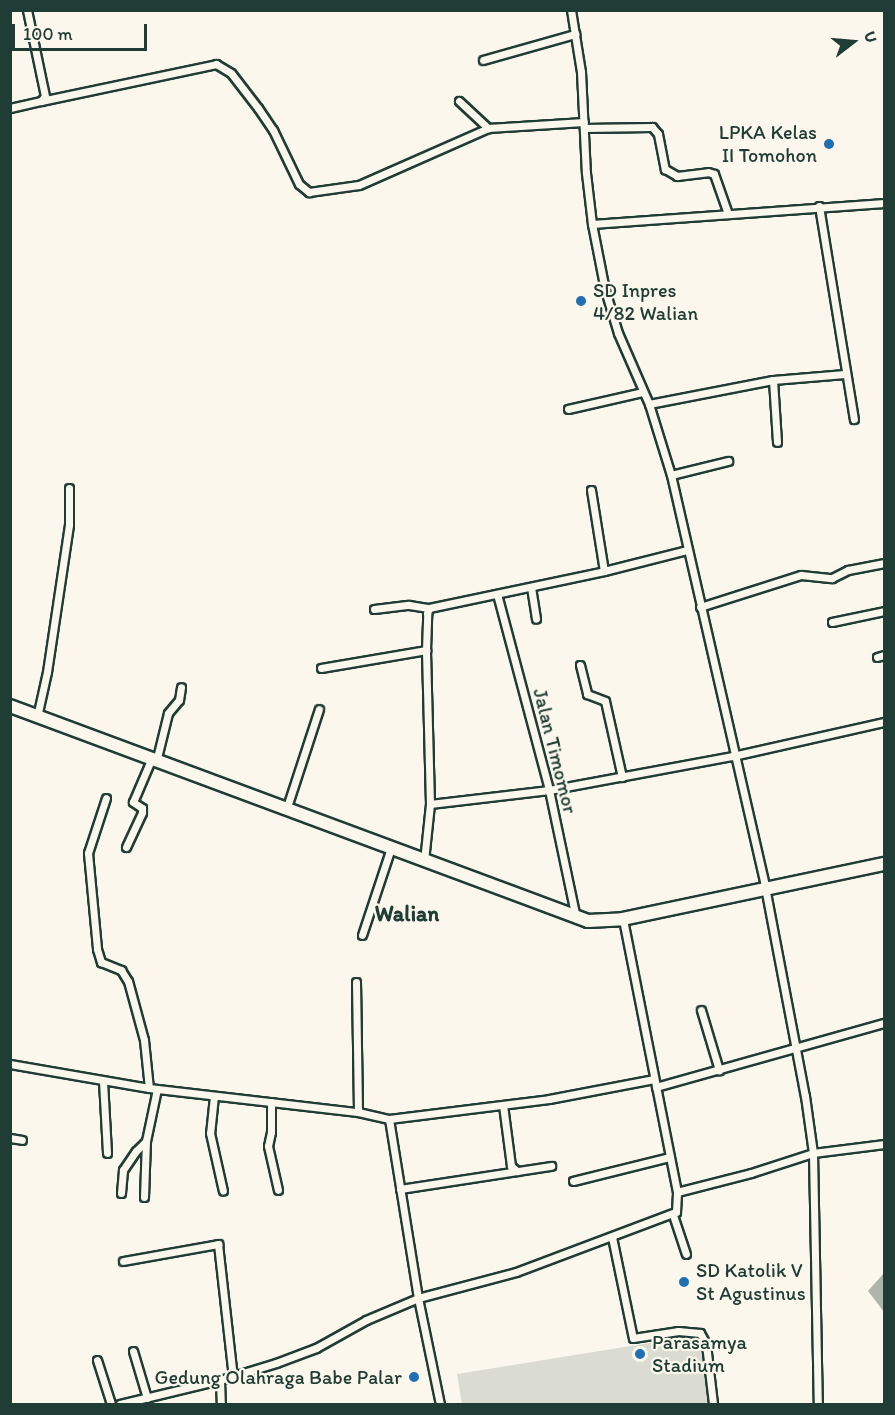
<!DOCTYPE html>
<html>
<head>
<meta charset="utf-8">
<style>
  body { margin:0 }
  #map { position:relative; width:895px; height:1415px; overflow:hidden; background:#fbf7ec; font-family:Itim,sans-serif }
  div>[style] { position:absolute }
  .green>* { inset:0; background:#dbdcd1 }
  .water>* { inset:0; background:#adb4aa }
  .roads { filter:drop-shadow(2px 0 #1f3d34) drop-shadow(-2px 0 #1f3d34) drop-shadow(0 2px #1f3d34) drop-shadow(0 -2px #1f3d34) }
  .street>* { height:7px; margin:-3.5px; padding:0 3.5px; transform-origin:3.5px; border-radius:3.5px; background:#fbf7ec }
  .highway>* { height:12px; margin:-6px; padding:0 6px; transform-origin:6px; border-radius:6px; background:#fbf7ec }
  .dots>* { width:16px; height:16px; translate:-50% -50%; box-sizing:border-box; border:3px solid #fbf7ec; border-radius:50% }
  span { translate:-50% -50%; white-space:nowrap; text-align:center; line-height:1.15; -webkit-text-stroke:4.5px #fbf7ec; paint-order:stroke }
  .poi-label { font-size:20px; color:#1f3d34 }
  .right { translate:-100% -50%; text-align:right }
  .left { translate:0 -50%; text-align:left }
  .street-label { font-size:20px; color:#1f3d34 }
  .quarter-label { font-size:22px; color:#1f3d34; font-weight:700 }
  .frame { position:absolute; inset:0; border:12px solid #1f3d34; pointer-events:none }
  .north { position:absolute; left:823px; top:12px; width:60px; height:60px; -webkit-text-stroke:4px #fbf7ec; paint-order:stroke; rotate:74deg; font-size:16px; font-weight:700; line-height:24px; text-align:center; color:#1f3d34 }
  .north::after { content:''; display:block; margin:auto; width:21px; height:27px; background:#1f3d34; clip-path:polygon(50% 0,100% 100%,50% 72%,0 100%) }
  .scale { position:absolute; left:12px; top:24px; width:135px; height:27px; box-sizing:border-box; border:3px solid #1f3d34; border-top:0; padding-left:8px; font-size:18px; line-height:21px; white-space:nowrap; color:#1f3d34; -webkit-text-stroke:4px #fbf7ec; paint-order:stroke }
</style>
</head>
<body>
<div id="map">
  <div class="green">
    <div style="clip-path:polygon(699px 1335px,709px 1404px,462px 1404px,457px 1374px)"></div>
  </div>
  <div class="water">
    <div style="clip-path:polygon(884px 1273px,884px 1312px,868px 1291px)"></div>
  </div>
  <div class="roads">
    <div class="street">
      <div style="left:571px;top:10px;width:63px;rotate:80.8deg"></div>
      <div style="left:581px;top:72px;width:101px;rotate:87.2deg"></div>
      <div style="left:586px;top:173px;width:51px;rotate:83.3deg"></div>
      <div style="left:592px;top:224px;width:67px;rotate:78.9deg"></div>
      <div style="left:605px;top:290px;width:45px;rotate:73.2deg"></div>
      <div style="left:618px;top:333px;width:77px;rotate:66.4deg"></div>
      <div style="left:649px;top:404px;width:74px;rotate:72.8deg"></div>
      <div style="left:671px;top:475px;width:423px;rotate:77.1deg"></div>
      <div style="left:765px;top:887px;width:213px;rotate:79.2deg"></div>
      <div style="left:805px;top:1096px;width:58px;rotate:82deg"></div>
      <div style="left:813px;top:1153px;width:251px;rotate:88.9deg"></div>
      <div style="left:483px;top:60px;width:96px;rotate:-15.8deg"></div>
      <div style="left:41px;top:101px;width:179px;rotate:-11.9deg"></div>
      <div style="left:216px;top:64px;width:17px;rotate:31deg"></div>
      <div style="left:231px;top:73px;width:44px;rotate:52.4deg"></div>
      <div style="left:258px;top:108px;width:27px;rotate:56deg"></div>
      <div style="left:273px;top:130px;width:60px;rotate:64.3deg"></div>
      <div style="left:299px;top:184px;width:13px;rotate:39deg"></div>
      <div style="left:309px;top:192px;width:50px;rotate:-8deg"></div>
      <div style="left:359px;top:185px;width:141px;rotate:-23.8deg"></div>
      <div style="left:459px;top:101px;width:40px;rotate:43deg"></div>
      <div style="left:488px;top:128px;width:96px;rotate:-3.6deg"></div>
      <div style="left:10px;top:108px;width:32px;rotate:-13deg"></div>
      <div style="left:41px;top:101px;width:6px;rotate:-51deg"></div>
      <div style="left:45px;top:96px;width:88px;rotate:-101.8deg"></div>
      <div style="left:584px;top:128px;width:68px;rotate:-0.8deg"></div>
      <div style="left:652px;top:127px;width:9px;rotate:49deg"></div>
      <div style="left:658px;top:134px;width:36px;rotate:79deg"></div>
      <div style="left:665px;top:169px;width:14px;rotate:30deg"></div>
      <div style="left:677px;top:176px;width:31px;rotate:-7deg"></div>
      <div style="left:708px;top:172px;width:6px;rotate:18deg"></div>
      <div style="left:714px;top:174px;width:42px;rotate:70.7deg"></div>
      <div style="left:819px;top:206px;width:216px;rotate:80.7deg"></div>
      <div style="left:592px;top:224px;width:293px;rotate:-4.1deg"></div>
      <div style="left:773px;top:380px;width:72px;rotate:-4.8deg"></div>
      <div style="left:649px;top:404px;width:126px;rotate:-11deg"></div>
      <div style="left:773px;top:380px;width:62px;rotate:86.3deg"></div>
      <div style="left:568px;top:409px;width:77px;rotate:-12.8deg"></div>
      <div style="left:671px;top:475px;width:59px;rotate:-13.8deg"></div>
      <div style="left:591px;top:490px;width:82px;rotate:80.9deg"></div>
      <div style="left:531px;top:587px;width:32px;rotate:81deg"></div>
      <div style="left:497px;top:594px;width:203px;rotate:75.1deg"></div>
      <div style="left:549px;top:790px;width:131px;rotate:78.1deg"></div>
      <div style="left:700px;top:607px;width:106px;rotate:-17.6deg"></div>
      <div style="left:801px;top:575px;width:31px;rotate:6deg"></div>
      <div style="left:832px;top:578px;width:18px;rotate:-27deg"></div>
      <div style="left:848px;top:570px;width:37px;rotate:-11deg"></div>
      <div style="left:374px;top:609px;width:35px;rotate:-7deg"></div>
      <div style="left:409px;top:605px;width:20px;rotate:9deg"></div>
      <div style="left:832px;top:622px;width:53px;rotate:-11.9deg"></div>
      <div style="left:877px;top:657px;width:7px;rotate:-16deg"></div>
      <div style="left:580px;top:665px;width:30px;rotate:76deg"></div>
      <div style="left:587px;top:694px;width:19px;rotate:21deg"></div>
      <div style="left:605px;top:701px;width:78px;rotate:77.4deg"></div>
      <div style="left:321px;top:668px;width:107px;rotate:-9.7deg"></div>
      <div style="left:37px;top:717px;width:46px;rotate:-77.5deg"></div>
      <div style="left:47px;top:672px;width:149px;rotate:-81.5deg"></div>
      <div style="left:69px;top:525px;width:37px;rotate:-90deg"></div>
      <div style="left:156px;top:762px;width:50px;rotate:-76.2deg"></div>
      <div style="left:168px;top:713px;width:17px;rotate:-50deg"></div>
      <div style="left:179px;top:700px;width:13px;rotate:-81deg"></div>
      <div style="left:106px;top:798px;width:58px;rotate:108.1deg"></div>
      <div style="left:88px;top:853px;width:96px;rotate:84.6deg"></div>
      <div style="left:97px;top:949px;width:14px;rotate:73deg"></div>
      <div style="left:101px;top:962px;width:22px;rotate:22deg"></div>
      <div style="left:121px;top:970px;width:13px;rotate:58deg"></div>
      <div style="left:128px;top:981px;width:61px;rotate:74.8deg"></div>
      <div style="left:144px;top:1040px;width:48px;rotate:84.1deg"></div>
      <div style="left:430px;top:804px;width:120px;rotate:-6.7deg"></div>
      <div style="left:549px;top:790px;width:187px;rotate:-10.5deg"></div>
      <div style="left:733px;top:756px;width:155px;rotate:-12.7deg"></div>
      <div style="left:286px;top:810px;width:106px;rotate:-71.9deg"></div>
      <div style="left:126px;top:847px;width:38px;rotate:-65deg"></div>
      <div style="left:142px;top:812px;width:4px;rotate:-90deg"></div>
      <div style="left:142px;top:808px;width:11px;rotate:-146deg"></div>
      <div style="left:133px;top:802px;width:46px;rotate:-66.8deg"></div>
      <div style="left:424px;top:861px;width:57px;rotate:-84deg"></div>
      <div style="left:430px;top:804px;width:154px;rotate:-91.5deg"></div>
      <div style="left:426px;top:650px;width:37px;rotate:-88deg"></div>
      <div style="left:427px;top:613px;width:5px;rotate:-68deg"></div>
      <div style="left:429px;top:608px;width:179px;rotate:-11.9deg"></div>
      <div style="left:604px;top:571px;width:86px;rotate:-14.2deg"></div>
      <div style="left:362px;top:935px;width:92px;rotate:-71.6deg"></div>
      <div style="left:356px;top:982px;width:130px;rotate:89.1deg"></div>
      <div style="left:701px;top:1010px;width:63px;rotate:73.3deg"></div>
      <div style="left:10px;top:1064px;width:141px;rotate:9.8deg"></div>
      <div style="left:149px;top:1088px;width:210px;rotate:6.6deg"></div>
      <div style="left:358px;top:1112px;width:32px;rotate:13deg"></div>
      <div style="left:389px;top:1119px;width:161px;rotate:-7.1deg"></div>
      <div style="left:549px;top:1099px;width:107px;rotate:-10.8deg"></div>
      <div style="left:103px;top:1081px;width:72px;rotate:86.8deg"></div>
      <div style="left:656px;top:1087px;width:237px;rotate:-15.7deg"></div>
      <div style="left:214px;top:1096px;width:37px;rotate:96deg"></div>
      <div style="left:210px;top:1133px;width:59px;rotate:77.4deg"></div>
      <div style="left:271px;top:1102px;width:30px;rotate:90deg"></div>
      <div style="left:271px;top:1132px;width:14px;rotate:102deg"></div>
      <div style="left:268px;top:1146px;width:45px;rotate:77.2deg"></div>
      <div style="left:503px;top:1105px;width:62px;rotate:82.5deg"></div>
      <div style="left:511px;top:1166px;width:8px;rotate:40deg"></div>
      <div style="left:389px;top:1119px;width:181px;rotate:80.8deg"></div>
      <div style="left:418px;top:1298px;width:108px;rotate:78.3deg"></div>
      <div style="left:10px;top:1138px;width:12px;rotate:9deg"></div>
      <div style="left:573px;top:1181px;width:100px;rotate:-13.9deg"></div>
      <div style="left:400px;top:1189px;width:153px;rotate:-8.7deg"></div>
      <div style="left:677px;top:1192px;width:76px;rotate:-14.4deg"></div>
      <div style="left:751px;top:1173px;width:65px;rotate:-17.9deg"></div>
      <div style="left:813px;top:1153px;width:72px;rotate:-7.2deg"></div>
      <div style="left:121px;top:1193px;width:23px;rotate:-85deg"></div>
      <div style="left:123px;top:1170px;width:23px;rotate:-56deg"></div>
      <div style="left:136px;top:1151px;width:14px;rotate:-45deg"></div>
      <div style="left:146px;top:1141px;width:53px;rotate:-78.1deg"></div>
      <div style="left:144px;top:1197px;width:56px;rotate:-88deg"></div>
      <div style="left:673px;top:1215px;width:41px;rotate:71.6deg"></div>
      <div style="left:612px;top:1237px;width:103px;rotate:78.3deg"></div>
      <div style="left:633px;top:1338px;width:46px;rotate:-8.8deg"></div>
      <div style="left:678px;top:1331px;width:22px;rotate:5deg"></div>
      <div style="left:700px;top:1333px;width:13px;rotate:61deg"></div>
      <div style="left:706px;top:1344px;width:60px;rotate:83.3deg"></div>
      <div style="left:123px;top:1261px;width:97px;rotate:-10.1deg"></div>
      <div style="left:218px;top:1244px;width:134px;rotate:83.6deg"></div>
      <div style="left:133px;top:1351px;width:49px;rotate:73.4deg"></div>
      <div style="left:97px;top:1360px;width:46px;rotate:72.3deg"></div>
      <div style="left:220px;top:1380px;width:24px;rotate:88deg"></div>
      <div style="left:120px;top:1404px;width:103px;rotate:-13.5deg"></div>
      <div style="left:220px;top:1380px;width:59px;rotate:-16.9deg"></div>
      <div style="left:276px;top:1363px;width:43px;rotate:-20.6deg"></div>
      <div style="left:316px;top:1348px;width:57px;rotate:-29.2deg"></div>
      <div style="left:366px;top:1320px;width:56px;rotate:-22.9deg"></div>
      <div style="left:418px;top:1298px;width:101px;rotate:-14.9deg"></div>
      <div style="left:516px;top:1272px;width:171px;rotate:-20.6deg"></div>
      <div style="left:676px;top:1212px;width:20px;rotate:-87deg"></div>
      <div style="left:677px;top:1192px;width:278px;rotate:-101.2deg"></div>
    </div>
    <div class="highway">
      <div style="left:10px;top:706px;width:617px;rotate:20.4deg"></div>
      <div style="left:588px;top:921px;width:35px;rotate:-3deg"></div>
      <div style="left:623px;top:919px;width:267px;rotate:-11.9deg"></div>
    </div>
  </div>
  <div class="dots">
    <div style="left:829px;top:144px;background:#1f6fb2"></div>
    <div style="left:581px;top:301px;background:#1f6fb2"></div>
    <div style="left:684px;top:1282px;background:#1f6fb2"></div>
    <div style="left:640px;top:1354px;background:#1f6fb2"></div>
    <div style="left:414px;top:1377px;background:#1f6fb2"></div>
  </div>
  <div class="poi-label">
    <span class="right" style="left:817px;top:144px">LPKA Kelas<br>II Tomohon</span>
    <span class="left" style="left:593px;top:302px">SD Inpres<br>4/82 Walian</span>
    <span class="left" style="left:696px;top:1282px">SD Katolik V<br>St Agustinus</span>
    <span class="left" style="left:652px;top:1354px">Parasamya<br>Stadium</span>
    <span class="right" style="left:402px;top:1377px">Gedung Olahraga Babe Palar</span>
  </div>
  <div class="street-label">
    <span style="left:555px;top:751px;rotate:76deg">Jalan Timomor</span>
  </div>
  <div class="quarter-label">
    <span style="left:407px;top:914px">Walian</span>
  </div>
  <div class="frame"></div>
  <div class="north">U</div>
  <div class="scale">100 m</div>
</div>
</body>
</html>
